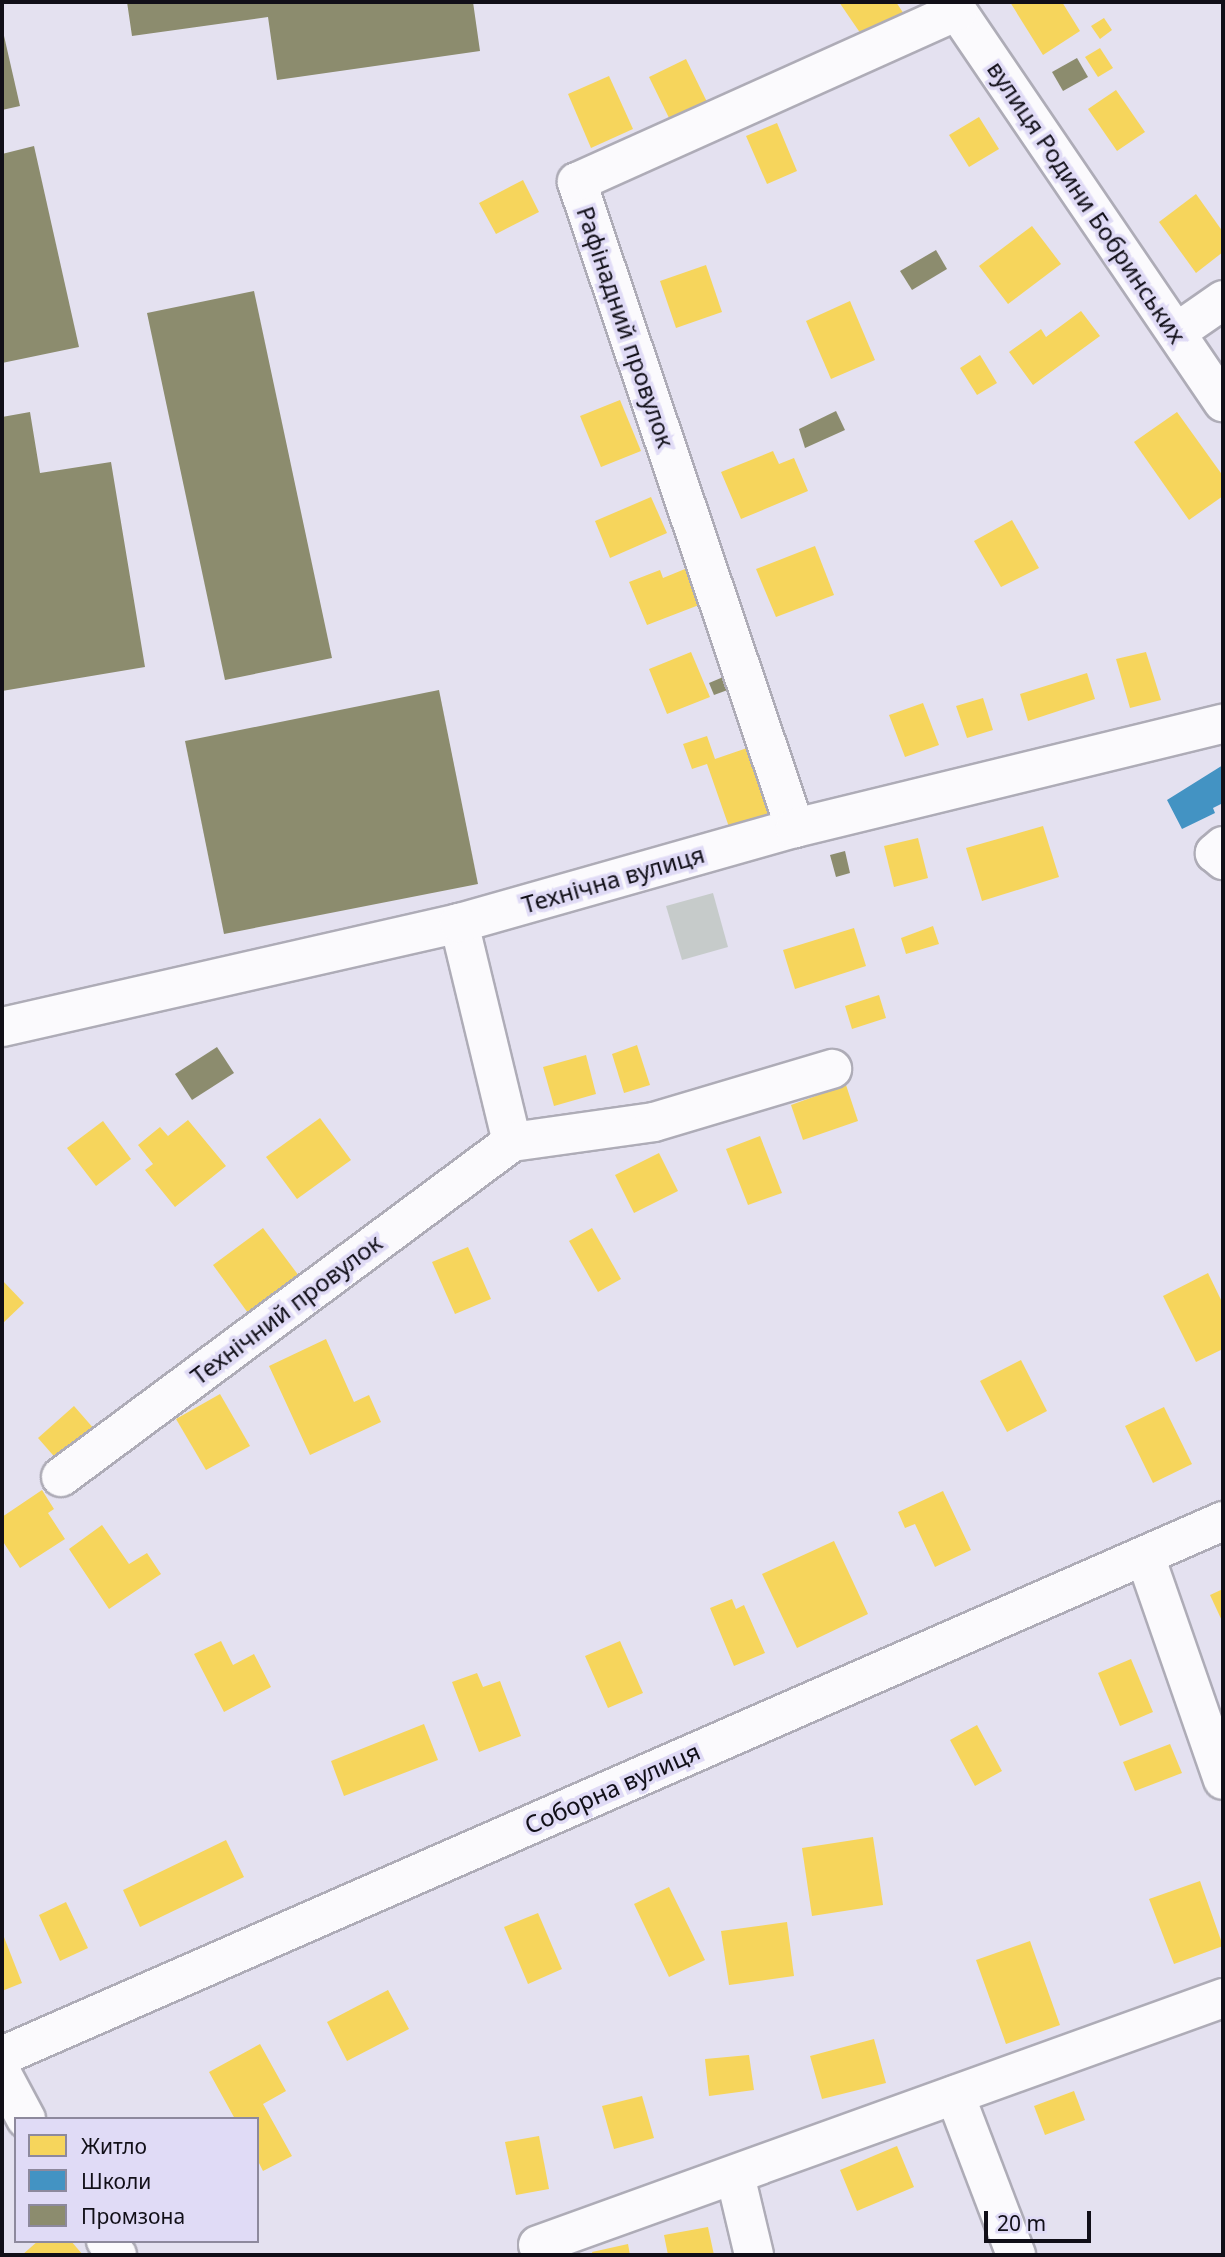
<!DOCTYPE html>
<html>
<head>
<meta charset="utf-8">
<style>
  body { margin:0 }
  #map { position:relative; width:1225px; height:2257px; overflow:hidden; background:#e4e1f0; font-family:"Noto Sans",sans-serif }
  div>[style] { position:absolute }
  .green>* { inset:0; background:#c6cbca }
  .homes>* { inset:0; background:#f6d55c }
  .schools>* { inset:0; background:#4393c3 }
  .industry>* { inset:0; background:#8c8c6e }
  .roads { filter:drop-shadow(2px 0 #aeacb7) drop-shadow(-2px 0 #aeacb7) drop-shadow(0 2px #aeacb7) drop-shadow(0 -2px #aeacb7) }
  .minor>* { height:38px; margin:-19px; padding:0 19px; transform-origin:19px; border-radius:19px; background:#fbfafd }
  .major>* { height:38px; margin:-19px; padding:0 19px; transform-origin:19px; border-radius:19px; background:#fbfafd }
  span { translate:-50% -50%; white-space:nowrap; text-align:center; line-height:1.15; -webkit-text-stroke:7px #e0dbf6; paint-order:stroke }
  .street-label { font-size:24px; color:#110f18 }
  .frame { position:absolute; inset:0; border:4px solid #110f18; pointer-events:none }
  .legend { position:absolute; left:14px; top:2117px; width:245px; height:126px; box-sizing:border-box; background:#e0dbf6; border:2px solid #8d899d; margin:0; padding:9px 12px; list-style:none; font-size:21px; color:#110f18 }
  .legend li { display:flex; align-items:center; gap:14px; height:35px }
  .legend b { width:35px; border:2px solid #8d899d }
  .scale { position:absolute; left:984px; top:2211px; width:107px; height:32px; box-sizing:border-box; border:4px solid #110f18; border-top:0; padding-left:9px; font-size:21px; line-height:24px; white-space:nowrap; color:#110f18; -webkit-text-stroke:5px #e0dbf6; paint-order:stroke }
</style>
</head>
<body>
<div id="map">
  <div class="green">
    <div style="clip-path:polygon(713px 893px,728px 947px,682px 960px,666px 906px)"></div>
  </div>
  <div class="homes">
    <div style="clip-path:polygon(839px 2px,896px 2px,904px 14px,865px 40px)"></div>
    <div style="clip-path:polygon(1010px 2px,1062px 2px,1080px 31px,1043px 55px)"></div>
    <div style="clip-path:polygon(1104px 18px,1112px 30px,1100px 39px,1091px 26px)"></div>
    <div style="clip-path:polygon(1100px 48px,1113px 68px,1098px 77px,1085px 57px)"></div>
    <div style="clip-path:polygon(686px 59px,708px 104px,671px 122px,649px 77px)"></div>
    <div style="clip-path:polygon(609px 76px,633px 129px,591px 148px,568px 94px)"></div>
    <div style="clip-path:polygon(1116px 90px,1145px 132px,1117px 151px,1088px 109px)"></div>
    <div style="clip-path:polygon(979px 117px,999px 149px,969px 167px,949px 135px)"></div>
    <div style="clip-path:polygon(777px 123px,797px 171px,767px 184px,746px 136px)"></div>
    <div style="clip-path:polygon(523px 180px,539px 212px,496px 234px,479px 203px)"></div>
    <div style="clip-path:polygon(1196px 194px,1223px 232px,1223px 252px,1196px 273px,1159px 222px)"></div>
    <div style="clip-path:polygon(1032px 226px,1061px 264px,1008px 304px,979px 266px)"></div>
    <div style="clip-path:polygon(706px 265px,722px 312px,676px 328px,660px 281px)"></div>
    <div style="clip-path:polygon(850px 301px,875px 360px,831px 379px,806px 321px)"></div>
    <div style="clip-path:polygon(1081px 311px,1100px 336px,1033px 385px,1009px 352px,1041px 329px,1046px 337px)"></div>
    <div style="clip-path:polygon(980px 355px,997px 383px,977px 395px,960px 368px)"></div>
    <div style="clip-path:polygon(620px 400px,641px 451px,601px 467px,580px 416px)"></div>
    <div style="clip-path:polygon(1177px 412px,1223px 476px,1223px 496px,1189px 520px,1134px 442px)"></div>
    <div style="clip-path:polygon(773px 451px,779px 464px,794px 458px,808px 491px,741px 519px,721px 472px)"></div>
    <div style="clip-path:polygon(651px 497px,667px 533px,610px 558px,595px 521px)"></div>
    <div style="clip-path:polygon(1012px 520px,1039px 568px,1001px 587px,974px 541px)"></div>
    <div style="clip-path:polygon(815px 546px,834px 595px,776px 617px,756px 569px)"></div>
    <div style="clip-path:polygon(685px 569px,699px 605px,647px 625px,629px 582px,660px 570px,663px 578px)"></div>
    <div style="clip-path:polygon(691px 652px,710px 697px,667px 714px,649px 669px)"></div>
    <div style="clip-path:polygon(1146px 652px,1161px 700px,1130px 708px,1116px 659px)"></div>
    <div style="clip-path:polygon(1087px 673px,1095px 699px,1028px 721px,1020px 694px)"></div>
    <div style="clip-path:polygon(983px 698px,993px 730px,967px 738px,956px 706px)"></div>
    <div style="clip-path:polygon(923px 703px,939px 745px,905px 757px,889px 715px)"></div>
    <div style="clip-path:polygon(707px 736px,715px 759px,750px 747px,772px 812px,729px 827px,707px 764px,692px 769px,683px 744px)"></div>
    <div style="clip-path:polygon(1043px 826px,1059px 877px,982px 901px,966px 848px)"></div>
    <div style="clip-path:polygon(918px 838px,928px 878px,894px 887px,884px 846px)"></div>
    <div style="clip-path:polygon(933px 926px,939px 944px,906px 954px,901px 938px)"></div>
    <div style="clip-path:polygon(854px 928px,866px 966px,795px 989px,783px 950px)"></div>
    <div style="clip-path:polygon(879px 995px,886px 1018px,852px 1029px,845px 1006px)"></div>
    <div style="clip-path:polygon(637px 1045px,650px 1085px,624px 1093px,612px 1054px)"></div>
    <div style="clip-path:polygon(586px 1055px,596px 1094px,554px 1106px,543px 1067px)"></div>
    <div style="clip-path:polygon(846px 1085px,858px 1121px,803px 1140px,791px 1105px)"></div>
    <div style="clip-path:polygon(320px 1118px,351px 1160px,297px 1199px,266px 1157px)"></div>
    <div style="clip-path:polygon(188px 1120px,226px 1166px,175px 1207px,145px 1170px,153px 1164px,138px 1145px,160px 1127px,168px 1136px)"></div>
    <div style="clip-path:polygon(103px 1121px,131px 1159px,96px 1186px,67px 1148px)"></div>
    <div style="clip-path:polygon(760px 1136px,782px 1193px,748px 1205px,726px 1149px)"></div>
    <div style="clip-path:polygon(659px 1153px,678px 1191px,634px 1213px,615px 1175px)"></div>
    <div style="clip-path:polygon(263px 1228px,299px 1276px,248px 1313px,213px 1265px)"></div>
    <div style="clip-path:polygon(592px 1228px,621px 1279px,598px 1292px,569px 1241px)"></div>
    <div style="clip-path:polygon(468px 1247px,491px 1299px,455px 1314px,432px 1262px)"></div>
    <div style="clip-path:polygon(1208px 1273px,1223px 1304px,1223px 1349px,1196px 1362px,1163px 1296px)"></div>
    <div style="clip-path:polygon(2px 1280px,24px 1303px,2px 1324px)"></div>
    <div style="clip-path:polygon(326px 1339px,354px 1402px,369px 1395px,381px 1422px,310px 1455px,269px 1366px)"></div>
    <div style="clip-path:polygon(1021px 1360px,1047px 1411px,1007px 1432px,980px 1381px)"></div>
    <div style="clip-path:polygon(220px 1394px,250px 1446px,206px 1470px,176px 1419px)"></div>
    <div style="clip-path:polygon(74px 1406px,95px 1430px,59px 1462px,38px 1438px)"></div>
    <div style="clip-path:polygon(1164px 1407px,1192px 1464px,1153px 1483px,1125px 1426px)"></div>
    <div style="clip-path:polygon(42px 1490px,54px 1509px,48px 1513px,65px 1539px,20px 1568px,2px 1540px,2px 1517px)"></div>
    <div style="clip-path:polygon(943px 1491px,971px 1550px,935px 1567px,915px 1524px,905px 1528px,898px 1512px)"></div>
    <div style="clip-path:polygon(102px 1525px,129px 1564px,147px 1553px,161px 1574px,109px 1609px,69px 1549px)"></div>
    <div style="clip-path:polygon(834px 1541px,868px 1614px,797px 1648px,762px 1574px)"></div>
    <div style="clip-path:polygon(1223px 1589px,1223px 1623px,1210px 1595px)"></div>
    <div style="clip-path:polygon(732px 1599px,736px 1609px,744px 1605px,765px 1653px,734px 1666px,710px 1608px)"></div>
    <div style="clip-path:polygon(221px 1641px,233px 1665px,254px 1654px,271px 1687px,224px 1712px,194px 1654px)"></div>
    <div style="clip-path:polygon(620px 1641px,643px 1693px,608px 1708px,585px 1656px)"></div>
    <div style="clip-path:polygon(1131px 1659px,1153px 1712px,1120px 1726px,1098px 1673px)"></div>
    <div style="clip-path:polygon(477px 1673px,483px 1687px,500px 1681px,521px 1736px,479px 1752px,452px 1682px)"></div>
    <div style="clip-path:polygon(424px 1724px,438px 1760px,344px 1796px,331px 1761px)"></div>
    <div style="clip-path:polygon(977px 1725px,1002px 1771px,975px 1786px,950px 1740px)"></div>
    <div style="clip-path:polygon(1170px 1744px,1182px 1773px,1135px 1791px,1123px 1762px)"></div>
    <div style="clip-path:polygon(873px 1837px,883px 1905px,812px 1916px,802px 1848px)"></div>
    <div style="clip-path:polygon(226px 1840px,244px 1877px,140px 1927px,123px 1890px)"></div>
    <div style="clip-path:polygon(1200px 1881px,1223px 1946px,1174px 1964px,1149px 1899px)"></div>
    <div style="clip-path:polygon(669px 1887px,705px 1960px,669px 1977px,634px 1904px)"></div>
    <div style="clip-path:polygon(66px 1902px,88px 1948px,60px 1961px,39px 1915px)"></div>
    <div style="clip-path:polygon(538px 1913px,562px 1969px,528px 1984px,504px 1927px)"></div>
    <div style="clip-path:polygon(787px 1922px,794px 1976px,729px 1985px,721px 1931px)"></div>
    <div style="clip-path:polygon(2px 1932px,22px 1983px,2px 1991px)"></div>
    <div style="clip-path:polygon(1030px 1941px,1060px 2025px,1006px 2044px,976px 1960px)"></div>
    <div style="clip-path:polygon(388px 1990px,409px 2029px,347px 2061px,327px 2022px)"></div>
    <div style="clip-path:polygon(874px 2039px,886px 2083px,822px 2099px,810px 2056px)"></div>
    <div style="clip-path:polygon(260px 2044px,286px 2091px,263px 2104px,292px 2156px,263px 2171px,257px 2159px,257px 2119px,235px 2119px,209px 2072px)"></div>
    <div style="clip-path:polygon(749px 2055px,754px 2090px,709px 2096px,705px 2059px)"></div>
    <div style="clip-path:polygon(1074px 2091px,1085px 2120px,1045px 2135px,1034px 2106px)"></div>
    <div style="clip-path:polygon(642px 2096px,654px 2138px,614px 2149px,602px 2106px)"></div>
    <div style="clip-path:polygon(539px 2136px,549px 2189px,516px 2195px,505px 2142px)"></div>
    <div style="clip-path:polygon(897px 2146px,914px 2187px,857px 2211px,840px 2170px)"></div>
    <div style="clip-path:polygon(708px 2227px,714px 2255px,668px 2255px,664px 2235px)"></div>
    <div style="clip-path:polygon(38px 2241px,71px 2241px,83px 2255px,22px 2255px)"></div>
    <div style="clip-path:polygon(628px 2244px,630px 2255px,593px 2255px,592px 2252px)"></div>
  </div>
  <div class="schools">
    <div style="clip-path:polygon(1223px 765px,1223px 803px,1213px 808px,1215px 813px,1182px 829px,1167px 800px)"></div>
  </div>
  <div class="industry">
    <div style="clip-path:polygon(127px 2px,473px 2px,480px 51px,277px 80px,268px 17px,132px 36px)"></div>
    <div style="clip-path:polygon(2px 27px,20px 106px,2px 110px)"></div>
    <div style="clip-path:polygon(1077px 58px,1088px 77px,1063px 91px,1052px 72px)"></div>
    <div style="clip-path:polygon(34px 146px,79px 347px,2px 363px,2px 154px)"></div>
    <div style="clip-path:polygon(936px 250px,947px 269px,912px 290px,900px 271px)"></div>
    <div style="clip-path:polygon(254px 291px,332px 658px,225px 680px,147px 313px)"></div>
    <div style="clip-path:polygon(836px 411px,845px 430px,805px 448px,799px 429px)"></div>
    <div style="clip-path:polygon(30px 412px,40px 473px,111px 462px,145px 667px,2px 691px,2px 417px)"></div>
    <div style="clip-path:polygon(728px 675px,733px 688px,714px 695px,709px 683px)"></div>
    <div style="clip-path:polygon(439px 690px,478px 884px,224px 934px,185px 741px)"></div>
    <div style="clip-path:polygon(845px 851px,850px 873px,836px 877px,830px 855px)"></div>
    <div style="clip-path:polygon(217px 1047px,234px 1073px,192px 1100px,175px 1074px)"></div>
  </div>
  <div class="roads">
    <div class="minor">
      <div style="left:951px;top:2px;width:484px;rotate:55.8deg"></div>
      <div style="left:1177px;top:332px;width:56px;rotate:-34.8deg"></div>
      <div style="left:795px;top:828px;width:682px;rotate:-108.65deg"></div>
      <div style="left:577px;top:182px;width:417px;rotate:-24.2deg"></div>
      <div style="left:1223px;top:846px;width:11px;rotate:139deg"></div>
      <div style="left:1215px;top:853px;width:11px;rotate:41deg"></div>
      <div style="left:459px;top:923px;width:225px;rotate:76.4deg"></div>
      <div style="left:2px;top:1027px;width:469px;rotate:-12.8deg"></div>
      <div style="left:459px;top:923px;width:349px;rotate:-15.8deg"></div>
      <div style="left:795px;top:828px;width:440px;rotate:-13.7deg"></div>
      <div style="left:61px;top:1477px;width:562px;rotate:-36.6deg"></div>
      <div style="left:512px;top:1142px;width:143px;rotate:-8deg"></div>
      <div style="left:654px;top:1122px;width:186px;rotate:-16.6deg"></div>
      <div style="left:1145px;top:1556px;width:237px;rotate:70.8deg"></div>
      <div style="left:2px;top:2074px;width:51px;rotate:61.9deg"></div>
      <div style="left:955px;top:2095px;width:171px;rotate:69.1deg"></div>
      <div style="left:735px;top:2175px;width:82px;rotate:76.6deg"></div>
      <div style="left:106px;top:2241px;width:18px;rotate:52deg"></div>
      <div style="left:538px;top:2245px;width:728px;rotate:-19.83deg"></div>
    </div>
    <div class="major">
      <div style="left:2px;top:2056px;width:1333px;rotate:-23.66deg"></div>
    </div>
  </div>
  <div class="street-label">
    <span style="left:1087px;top:202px;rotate:56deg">вулиця Родини Бобринських</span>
    <span style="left:626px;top:327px;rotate:71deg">Рафінадний провулок</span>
    <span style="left:613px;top:879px;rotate:-16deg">Технічна вулиця</span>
    <span style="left:286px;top:1309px;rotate:-37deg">Технічний провулок</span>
    <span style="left:612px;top:1788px;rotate:-24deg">Соборна вулиця</span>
  </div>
  <div class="frame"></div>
  <ul class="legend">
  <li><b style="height:19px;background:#f6d55c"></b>Житло</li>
  <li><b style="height:19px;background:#4393c3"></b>Школи</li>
  <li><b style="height:19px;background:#8c8c6e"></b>Промзона</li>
  </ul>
  <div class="scale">20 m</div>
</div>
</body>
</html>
